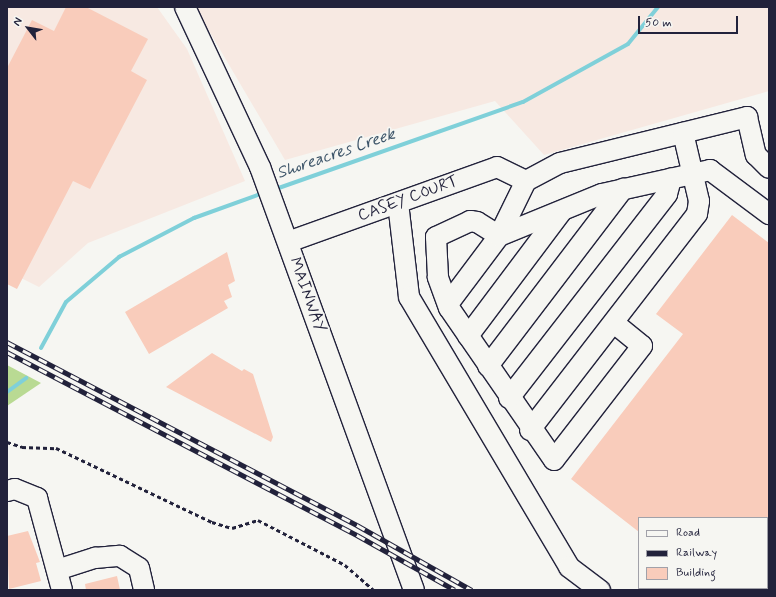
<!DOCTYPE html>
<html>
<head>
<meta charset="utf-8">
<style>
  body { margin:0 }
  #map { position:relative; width:776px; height:597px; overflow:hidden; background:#f6f6f2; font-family:Mynerve,sans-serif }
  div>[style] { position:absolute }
  .built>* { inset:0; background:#f7e9e2 }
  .green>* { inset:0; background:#b9da93 }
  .stream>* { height:4px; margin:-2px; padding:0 2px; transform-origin:2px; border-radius:2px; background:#7fd0d9 }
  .building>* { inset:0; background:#f9ccbb }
  .path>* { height:2.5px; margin-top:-1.25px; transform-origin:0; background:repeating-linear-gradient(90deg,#22223b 0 4px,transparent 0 7px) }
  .roads { filter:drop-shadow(1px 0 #22223b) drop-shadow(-1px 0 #22223b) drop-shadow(0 1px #22223b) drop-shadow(0 -1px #22223b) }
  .minor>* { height:20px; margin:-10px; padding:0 10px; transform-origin:10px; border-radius:10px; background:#f6f6f2 }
  .rail>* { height:4.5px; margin-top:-2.25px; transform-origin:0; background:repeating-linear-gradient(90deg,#f6f6f2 0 9px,#22223b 0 18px); box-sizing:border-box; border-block:1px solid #22223b }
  span { translate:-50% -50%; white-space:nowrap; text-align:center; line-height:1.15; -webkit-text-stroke:3.5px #f6f6f2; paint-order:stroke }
  .street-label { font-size:16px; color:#22223b }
  .water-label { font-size:17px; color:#3e566a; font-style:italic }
  .frame { position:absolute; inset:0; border:8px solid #22223b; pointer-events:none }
  .legend { position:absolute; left:638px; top:517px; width:130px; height:72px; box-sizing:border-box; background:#f6f6f2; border:1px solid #a1a1a9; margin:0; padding:5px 7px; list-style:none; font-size:12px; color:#22223b }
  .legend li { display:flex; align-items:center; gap:8px; height:20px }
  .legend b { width:20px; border:1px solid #a1a1a9 }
  .north { position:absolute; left:8px; top:8px; width:40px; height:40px; -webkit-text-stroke:3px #f6f6f2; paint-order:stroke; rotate:301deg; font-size:11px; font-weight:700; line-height:16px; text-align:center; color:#22223b }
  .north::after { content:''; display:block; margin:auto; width:14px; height:18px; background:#22223b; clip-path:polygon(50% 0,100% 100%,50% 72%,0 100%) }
  .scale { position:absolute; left:638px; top:16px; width:100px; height:18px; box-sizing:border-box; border:2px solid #22223b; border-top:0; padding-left:5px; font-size:12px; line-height:14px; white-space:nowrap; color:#22223b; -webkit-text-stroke:3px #f6f6f2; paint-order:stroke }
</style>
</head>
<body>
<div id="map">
  <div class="built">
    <div style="clip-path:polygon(7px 7px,157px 7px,187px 49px,245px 181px,88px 243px,39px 287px,7px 271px)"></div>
    <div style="clip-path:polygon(195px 7px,769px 7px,769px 91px,544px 155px,495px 101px,285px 160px)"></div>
  </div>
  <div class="green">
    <div style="clip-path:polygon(7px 365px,41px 383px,7px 406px)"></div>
  </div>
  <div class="stream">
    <div style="left:273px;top:190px;width:265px;rotate:-19.4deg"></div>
    <div style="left:523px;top:102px;width:120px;rotate:-28.9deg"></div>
    <div style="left:628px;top:44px;width:48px;rotate:-51deg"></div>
    <div style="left:41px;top:348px;width:52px;rotate:-61.5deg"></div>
    <div style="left:66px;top:302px;width:70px;rotate:-40.3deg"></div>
    <div style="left:119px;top:257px;width:85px;rotate:-27.5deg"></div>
    <div style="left:194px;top:218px;width:73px;rotate:-19.9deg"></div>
    <div style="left:7px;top:392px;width:24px;rotate:-36deg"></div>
  </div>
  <div class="building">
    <div style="clip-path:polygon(66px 7px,86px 7px,148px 39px,131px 71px,147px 80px,90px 189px,73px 181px,17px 289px,7px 284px,7px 68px,32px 20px,54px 31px)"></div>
    <div style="clip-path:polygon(732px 215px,769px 243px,769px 590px,711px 588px,767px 588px,767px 518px,639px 518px,639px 532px,571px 479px,683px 334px,656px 314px)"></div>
    <div style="clip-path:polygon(227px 252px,235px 281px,228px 285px,232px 297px,224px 301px,228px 308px,149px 354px,125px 312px)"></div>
    <div style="clip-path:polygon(212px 353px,242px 371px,244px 369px,253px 374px,273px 437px,271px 442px,166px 387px)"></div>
    <div style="clip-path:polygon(28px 531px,40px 562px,36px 563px,41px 581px,9px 589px,7px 536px)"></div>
    <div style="clip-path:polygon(117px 576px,120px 590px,86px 590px,85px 584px)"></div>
  </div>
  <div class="path">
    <div style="left:7px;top:442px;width:16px;rotate:18deg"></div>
    <div style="left:22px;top:447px;width:34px;rotate:2deg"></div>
    <div style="left:56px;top:448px;width:173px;rotate:25.4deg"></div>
    <div style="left:212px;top:522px;width:21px;rotate:17deg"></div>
    <div style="left:232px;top:528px;width:27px;rotate:-17deg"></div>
    <div style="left:258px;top:520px;width:98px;rotate:27.3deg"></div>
    <div style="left:345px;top:565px;width:38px;rotate:41deg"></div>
  </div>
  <div class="roads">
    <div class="minor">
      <div style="left:185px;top:7px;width:177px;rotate:64.9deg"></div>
      <div style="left:260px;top:167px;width:450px;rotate:70deg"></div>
      <div style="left:398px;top:203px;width:95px;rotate:83.3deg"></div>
      <div style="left:409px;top:297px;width:314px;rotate:59.3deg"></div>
      <div style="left:569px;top:567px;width:39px;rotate:37deg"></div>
      <div style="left:288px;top:242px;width:222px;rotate:-19.7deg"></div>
      <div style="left:497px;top:167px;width:32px;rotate:26deg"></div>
      <div style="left:448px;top:304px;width:85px;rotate:-53.1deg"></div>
      <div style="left:499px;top:236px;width:61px;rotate:-63.9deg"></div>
      <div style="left:526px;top:181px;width:38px;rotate:-28deg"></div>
      <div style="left:560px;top:163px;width:193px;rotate:-13.8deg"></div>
      <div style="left:747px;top:117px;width:39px;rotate:77deg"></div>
      <div style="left:756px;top:155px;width:18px;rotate:45deg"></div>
      <div style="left:614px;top:323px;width:36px;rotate:39deg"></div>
      <div style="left:642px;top:346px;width:144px;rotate:127.7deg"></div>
      <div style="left:554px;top:460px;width:185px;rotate:-124.6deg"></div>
      <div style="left:449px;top:308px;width:33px;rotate:-110deg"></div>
      <div style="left:438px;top:277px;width:40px;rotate:-92.9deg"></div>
      <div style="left:436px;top:237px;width:38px;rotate:-25deg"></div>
      <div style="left:470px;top:221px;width:7px;rotate:8deg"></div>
      <div style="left:477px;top:222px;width:26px;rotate:32deg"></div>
      <div style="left:499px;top:236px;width:111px;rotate:-22.2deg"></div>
      <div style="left:602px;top:194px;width:111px;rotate:-12.5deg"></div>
      <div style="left:710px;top:170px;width:74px;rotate:36.7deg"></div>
      <div style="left:468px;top:336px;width:156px;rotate:-53.1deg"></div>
      <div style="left:488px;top:366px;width:223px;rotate:-52.7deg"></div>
      <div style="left:509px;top:398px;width:258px;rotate:-52.2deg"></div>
      <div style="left:667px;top:194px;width:16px;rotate:-75deg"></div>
      <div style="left:530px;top:430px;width:273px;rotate:-52.3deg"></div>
      <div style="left:697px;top:214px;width:13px;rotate:-81deg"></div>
      <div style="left:699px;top:201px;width:70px;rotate:-103.2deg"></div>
      <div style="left:7px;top:491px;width:8px;rotate:-14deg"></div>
      <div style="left:15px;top:489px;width:24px;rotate:22deg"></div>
      <div style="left:37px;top:498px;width:95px;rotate:74.8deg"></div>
      <div style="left:57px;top:570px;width:40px;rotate:-18deg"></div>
      <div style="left:95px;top:558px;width:25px;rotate:-5deg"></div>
      <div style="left:120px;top:556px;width:22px;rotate:32deg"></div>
      <div style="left:139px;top:568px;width:23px;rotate:77deg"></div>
    </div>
  </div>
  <div class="rail">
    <div style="left:7px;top:342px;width:395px;rotate:27.6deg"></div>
    <div style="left:357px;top:525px;width:132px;rotate:29.5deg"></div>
    <div style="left:7px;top:352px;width:395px;rotate:27.6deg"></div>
    <div style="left:357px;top:535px;width:112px;rotate:29.3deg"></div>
  </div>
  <div class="street-label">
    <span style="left:408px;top:199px;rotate:-20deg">CASEY COURT</span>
    <span style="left:307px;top:295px;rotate:70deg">MAINWAY</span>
  </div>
  <div class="water-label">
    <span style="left:336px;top:154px;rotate:-19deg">Shoreacres Creek</span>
  </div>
  <div class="frame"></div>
  <ul class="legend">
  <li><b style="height:5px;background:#f6f6f2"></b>Road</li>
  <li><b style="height:5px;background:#22223b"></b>Railway</li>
  <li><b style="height:11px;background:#f9ccbb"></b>Building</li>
  </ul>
  <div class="north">N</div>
  <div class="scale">50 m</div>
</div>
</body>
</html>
